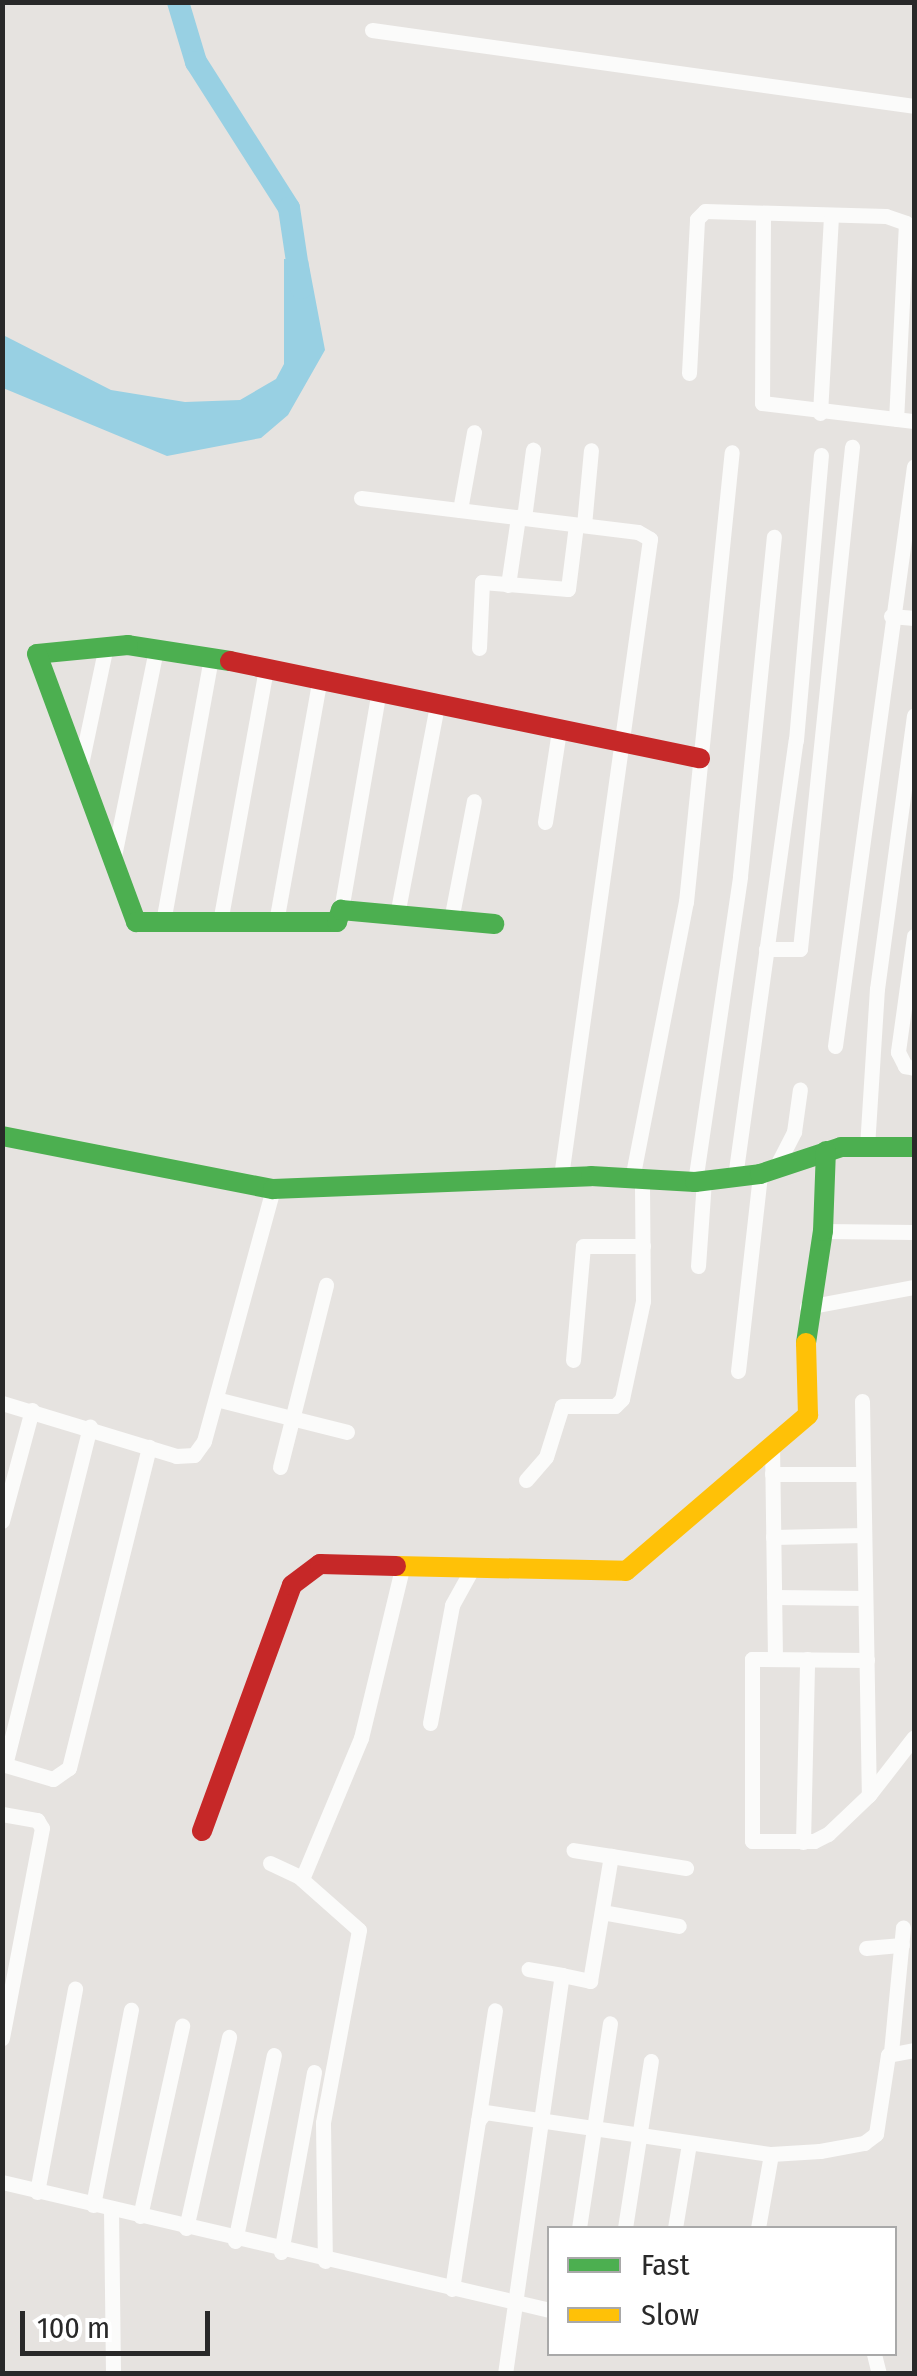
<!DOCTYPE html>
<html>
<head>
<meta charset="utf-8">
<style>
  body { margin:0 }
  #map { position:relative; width:917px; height:2376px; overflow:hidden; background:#e6e3e0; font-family:"Fira Sans Condensed",sans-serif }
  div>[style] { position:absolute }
  .water>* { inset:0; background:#98d0e3 }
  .river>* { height:22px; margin:-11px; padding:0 11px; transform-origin:11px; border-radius:11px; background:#98d0e3 }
  .street>* { height:15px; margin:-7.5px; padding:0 7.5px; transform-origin:7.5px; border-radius:7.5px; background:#fbfbfa }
  .fast>* { height:20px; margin:-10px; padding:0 10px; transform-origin:10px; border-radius:10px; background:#4caf50 }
  .slow>* { height:20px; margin:-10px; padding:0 10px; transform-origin:10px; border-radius:10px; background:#ffc107 }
  .jam>* { height:20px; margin:-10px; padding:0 10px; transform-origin:10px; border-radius:10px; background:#c62828 }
  span { translate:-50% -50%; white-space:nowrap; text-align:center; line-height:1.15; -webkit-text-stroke:8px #fff; paint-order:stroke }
  .frame { position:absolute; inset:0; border:5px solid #292929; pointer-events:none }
  .legend { position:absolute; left:547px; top:2226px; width:350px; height:130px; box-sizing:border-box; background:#fff; border:2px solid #a9a9a9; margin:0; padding:12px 18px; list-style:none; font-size:30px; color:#292929 }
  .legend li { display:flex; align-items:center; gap:20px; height:50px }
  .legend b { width:50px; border:2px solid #a9a9a9 }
  .scale { position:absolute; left:20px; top:2311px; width:190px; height:45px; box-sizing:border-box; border:5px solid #292929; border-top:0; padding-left:12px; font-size:30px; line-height:35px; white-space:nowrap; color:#292929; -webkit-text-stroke:8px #fff; paint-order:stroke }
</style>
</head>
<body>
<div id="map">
  <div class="water">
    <div style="clip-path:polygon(284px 259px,308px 260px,325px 350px,288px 415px,261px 438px,167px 456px,3px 388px,3px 335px,111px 390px,185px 402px,240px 400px,276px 379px,284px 364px)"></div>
  </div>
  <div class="river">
    <div style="left:178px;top:2px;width:63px;rotate:73.3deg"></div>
    <div style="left:196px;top:62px;width:173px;rotate:57.5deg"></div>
    <div style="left:289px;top:208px;width:81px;rotate:81.5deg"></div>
  </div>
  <div class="street">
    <div style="left:372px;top:30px;width:547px;rotate:7.98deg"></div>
    <div style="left:763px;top:216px;width:187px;rotate:90.3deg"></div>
    <div style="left:762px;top:403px;width:153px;rotate:6.8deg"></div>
    <div style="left:689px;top:373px;width:154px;rotate:-87deg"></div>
    <div style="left:697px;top:219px;width:11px;rotate:-45deg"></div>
    <div style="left:705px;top:211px;width:181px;rotate:1.6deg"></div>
    <div style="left:886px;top:216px;width:21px;rotate:19deg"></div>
    <div style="left:906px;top:223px;width:196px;rotate:92.9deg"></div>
    <div style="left:820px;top:413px;width:195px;rotate:-86.8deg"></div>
    <div style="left:361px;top:498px;width:279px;rotate:7deg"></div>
    <div style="left:638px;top:532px;width:14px;rotate:30deg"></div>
    <div style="left:650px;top:539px;width:643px;rotate:97.95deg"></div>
    <div style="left:460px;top:510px;width:79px;rotate:-79.8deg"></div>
    <div style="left:524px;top:518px;width:69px;rotate:-82.5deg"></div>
    <div style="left:584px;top:525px;width:75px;rotate:-84.7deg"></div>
    <div style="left:508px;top:585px;width:69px;rotate:-81.6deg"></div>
    <div style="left:891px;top:616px;width:23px;rotate:5deg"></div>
    <div style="left:479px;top:648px;width:66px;rotate:-87.4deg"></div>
    <div style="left:482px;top:582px;width:86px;rotate:4.7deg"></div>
    <div style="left:568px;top:589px;width:64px;rotate:-82.9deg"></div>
    <div style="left:80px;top:769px;width:126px;rotate:-78.1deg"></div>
    <div style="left:545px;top:822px;width:93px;rotate:-81.3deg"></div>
    <div style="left:113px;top:861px;width:215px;rotate:-78.5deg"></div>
    <div style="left:341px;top:910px;width:224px;rotate:-80.2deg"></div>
    <div style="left:397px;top:915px;width:218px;rotate:-79.2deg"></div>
    <div style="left:451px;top:920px;width:121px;rotate:-79.1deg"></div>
    <div style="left:163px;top:922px;width:268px;rotate:-79.7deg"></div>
    <div style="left:220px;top:922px;width:258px;rotate:-79.7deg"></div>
    <div style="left:276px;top:922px;width:248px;rotate:-79.8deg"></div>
    <div style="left:914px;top:936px;width:117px;rotate:97.9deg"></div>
    <div style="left:898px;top:1052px;width:16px;rotate:63deg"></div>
    <div style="left:905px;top:1066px;width:9px;rotate:13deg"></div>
    <div style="left:766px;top:949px;width:34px"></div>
    <div style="left:800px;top:949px;width:505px;rotate:-84.09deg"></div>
    <div style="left:835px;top:1046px;width:585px;rotate:-82.24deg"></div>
    <div style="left:867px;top:1147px;width:158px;rotate:-86.4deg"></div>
    <div style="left:877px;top:989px;width:276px;rotate:-82.3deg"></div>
    <div style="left:775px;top:1169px;width:42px;rotate:-62.8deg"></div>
    <div style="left:794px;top:1132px;width:43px;rotate:-82.1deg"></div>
    <div style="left:735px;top:1177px;width:441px;rotate:-82.1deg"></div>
    <div style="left:796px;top:740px;width:286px;rotate:-85deg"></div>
    <div style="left:632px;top:1179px;width:282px;rotate:-79deg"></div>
    <div style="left:686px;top:902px;width:452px;rotate:-84.2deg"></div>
    <div style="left:695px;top:1182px;width:309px;rotate:-81.6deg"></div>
    <div style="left:740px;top:876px;width:341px;rotate:-84.3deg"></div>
    <div style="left:823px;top:1231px;width:91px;rotate:0.6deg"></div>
    <div style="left:698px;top:1266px;width:85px;rotate:-86deg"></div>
    <div style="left:807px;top:1307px;width:109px;rotate:-10.6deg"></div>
    <div style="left:573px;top:1360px;width:114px;rotate:-85deg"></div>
    <div style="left:583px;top:1246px;width:60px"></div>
    <div style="left:738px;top:1371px;width:198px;rotate:-83.6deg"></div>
    <div style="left:216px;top:1399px;width:135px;rotate:14.1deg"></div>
    <div style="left:862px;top:1401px;width:394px;rotate:89deg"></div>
    <div style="left:2px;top:1403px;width:182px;rotate:16.9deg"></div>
    <div style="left:176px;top:1456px;width:18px;rotate:-3deg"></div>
    <div style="left:194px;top:1455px;width:17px;rotate:-54deg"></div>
    <div style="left:204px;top:1441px;width:261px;rotate:-74.7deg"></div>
    <div style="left:772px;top:1444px;width:215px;rotate:89.2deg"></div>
    <div style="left:280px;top:1467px;width:188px;rotate:-75.8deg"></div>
    <div style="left:772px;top:1474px;width:91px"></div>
    <div style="left:526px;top:1480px;width:30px;rotate:-49deg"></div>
    <div style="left:546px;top:1457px;width:53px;rotate:-72.6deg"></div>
    <div style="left:562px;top:1406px;width:53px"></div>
    <div style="left:615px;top:1406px;width:10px;rotate:-45deg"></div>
    <div style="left:622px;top:1399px;width:100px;rotate:-77.9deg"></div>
    <div style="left:643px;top:1301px;width:120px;rotate:-90.5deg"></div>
    <div style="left:2px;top:1521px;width:115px;rotate:-74.9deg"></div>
    <div style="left:773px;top:1537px;width:91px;rotate:-1.3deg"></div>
    <div style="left:774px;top:1597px;width:91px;rotate:0.6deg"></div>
    <div style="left:867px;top:1660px;width:115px;rotate:-179.5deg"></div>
    <div style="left:752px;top:1659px;width:182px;rotate:90deg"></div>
    <div style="left:752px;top:1841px;width:62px"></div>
    <div style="left:814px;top:1841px;width:16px;rotate:-27deg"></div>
    <div style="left:828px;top:1834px;width:57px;rotate:-43.6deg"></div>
    <div style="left:869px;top:1795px;width:73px;rotate:-52.2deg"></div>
    <div style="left:430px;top:1723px;width:120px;rotate:-79.4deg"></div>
    <div style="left:452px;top:1605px;width:39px;rotate:-61deg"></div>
    <div style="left:2px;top:1764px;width:53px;rotate:16.4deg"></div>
    <div style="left:53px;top:1779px;width:19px;rotate:-35deg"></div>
    <div style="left:69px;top:1768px;width:331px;rotate:-76deg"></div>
    <div style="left:5px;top:1765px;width:349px;rotate:-75.9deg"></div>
    <div style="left:2px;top:1814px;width:36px;rotate:10deg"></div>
    <div style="left:37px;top:1820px;width:9px;rotate:58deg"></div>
    <div style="left:42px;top:1828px;width:214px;rotate:100.8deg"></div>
    <div style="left:803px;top:1842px;width:183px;rotate:-88.7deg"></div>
    <div style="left:611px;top:1856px;width:76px;rotate:9.1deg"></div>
    <div style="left:270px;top:1863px;width:31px;rotate:25deg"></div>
    <div style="left:298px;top:1876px;width:81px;rotate:41.5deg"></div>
    <div style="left:359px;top:1930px;width:196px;rotate:100.6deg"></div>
    <div style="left:323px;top:2123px;width:138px;rotate:89.2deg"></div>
    <div style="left:302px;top:1879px;width:153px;rotate:-67.3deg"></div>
    <div style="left:361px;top:1738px;width:175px;rotate:-76.4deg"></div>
    <div style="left:602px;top:1912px;width:78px;rotate:10.3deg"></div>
    <div style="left:866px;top:1948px;width:36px;rotate:-5deg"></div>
    <div style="left:562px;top:1975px;width:29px;rotate:12deg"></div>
    <div style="left:590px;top:1981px;width:127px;rotate:-80.5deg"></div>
    <div style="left:611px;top:1856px;width:38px;rotate:-171deg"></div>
    <div style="left:891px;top:2052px;width:125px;rotate:-84.5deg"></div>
    <div style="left:478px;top:2121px;width:112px;rotate:-81.3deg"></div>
    <div style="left:2px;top:2182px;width:563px;rotate:13.15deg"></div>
    <div style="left:37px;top:2192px;width:207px;rotate:-79.4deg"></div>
    <div style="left:93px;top:2205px;width:199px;rotate:-79deg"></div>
    <div style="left:111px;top:2209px;width:165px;rotate:89.3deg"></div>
    <div style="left:140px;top:2216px;width:195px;rotate:-77.5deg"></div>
    <div style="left:186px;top:2228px;width:196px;rotate:-77.3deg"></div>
    <div style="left:579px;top:2228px;width:207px;rotate:-81.4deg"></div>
    <div style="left:625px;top:2228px;width:169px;rotate:-81.2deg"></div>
    <div style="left:675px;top:2228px;width:86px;rotate:-80.6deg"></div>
    <div style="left:758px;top:2228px;width:75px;rotate:-80deg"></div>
    <div style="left:235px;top:2241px;width:190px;rotate:-78.2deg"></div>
    <div style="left:281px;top:2252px;width:183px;rotate:-79.6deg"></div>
    <div style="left:452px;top:2289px;width:170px;rotate:-81.2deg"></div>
    <div style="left:478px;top:2121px;width:11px;rotate:-52deg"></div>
    <div style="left:485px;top:2112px;width:289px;rotate:8.4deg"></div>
    <div style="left:771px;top:2154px;width:49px;rotate:-3.5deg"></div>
    <div style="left:820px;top:2151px;width:45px;rotate:-10.3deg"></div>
    <div style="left:864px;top:2143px;width:15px;rotate:-37deg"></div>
    <div style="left:876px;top:2134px;width:80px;rotate:-81.4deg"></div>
    <div style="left:888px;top:2055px;width:26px;rotate:-11deg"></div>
    <div style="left:874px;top:2354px;width:21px;rotate:76deg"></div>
    <div style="left:505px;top:2374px;width:403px;rotate:-81.9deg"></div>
    <div style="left:562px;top:1975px;width:34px;rotate:-170deg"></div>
  </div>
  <div class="fast">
    <div style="left:230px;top:661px;width:103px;rotate:-171.1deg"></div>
    <div style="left:128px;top:645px;width:91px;rotate:174.4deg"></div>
    <div style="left:37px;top:654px;width:286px;rotate:69.7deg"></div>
    <div style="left:136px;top:922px;width:201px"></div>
    <div style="left:337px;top:922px;width:13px;rotate:-72deg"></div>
    <div style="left:341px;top:910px;width:154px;rotate:5.2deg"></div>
    <div style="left:2px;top:1136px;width:276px;rotate:11.1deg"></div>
    <div style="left:273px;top:1189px;width:318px;rotate:-2.3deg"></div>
    <div style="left:591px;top:1176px;width:104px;rotate:3.3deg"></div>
    <div style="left:695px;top:1182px;width:65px;rotate:-7deg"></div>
    <div style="left:760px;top:1174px;width:85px;rotate:-18.4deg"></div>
    <div style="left:841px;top:1147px;width:73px"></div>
    <div style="left:806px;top:1343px;width:113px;rotate:-81.4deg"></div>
    <div style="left:823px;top:1231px;width:80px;rotate:-87.9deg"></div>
  </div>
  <div class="slow">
    <div style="left:396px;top:1566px;width:230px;rotate:1.2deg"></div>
    <div style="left:626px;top:1571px;width:240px;rotate:-40.6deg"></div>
    <div style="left:808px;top:1415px;width:72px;rotate:-91.6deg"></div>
  </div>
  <div class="jam">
    <div style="left:230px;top:661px;width:480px;rotate:11.7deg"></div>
    <div style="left:202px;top:1831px;width:262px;rotate:-69.9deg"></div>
    <div style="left:292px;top:1585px;width:35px;rotate:-37deg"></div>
    <div style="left:320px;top:1564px;width:76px;rotate:1.5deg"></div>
  </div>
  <div class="frame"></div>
  <ul class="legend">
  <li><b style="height:12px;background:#4caf50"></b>Fast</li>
  <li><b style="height:12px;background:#ffc107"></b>Slow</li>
  </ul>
  <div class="scale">100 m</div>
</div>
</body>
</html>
